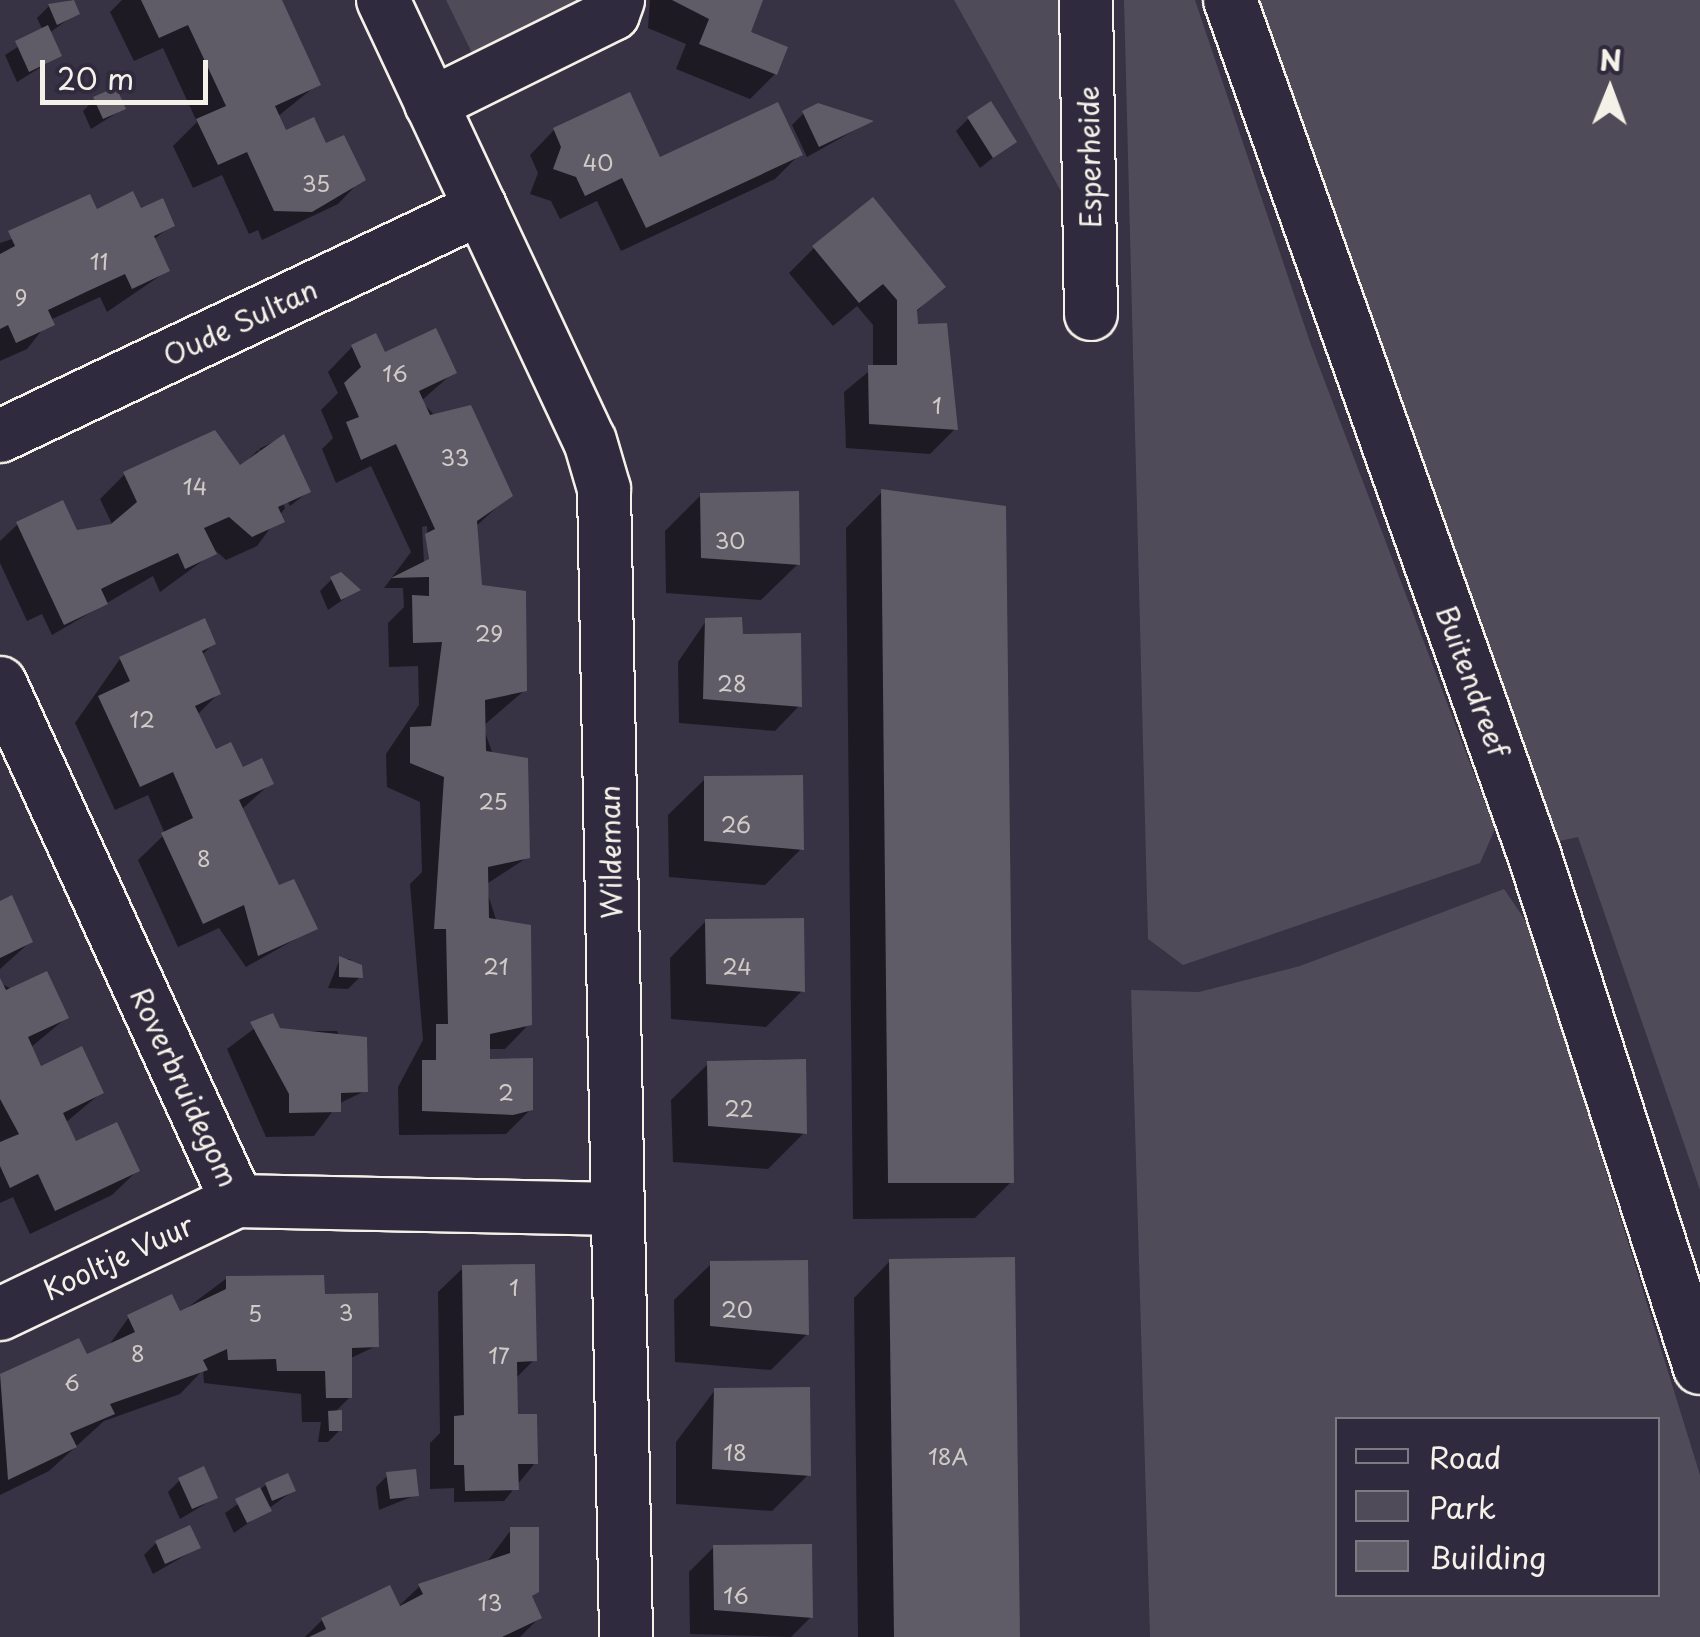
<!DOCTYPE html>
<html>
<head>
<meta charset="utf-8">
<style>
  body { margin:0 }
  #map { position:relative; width:1700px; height:1637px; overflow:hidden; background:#373244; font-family:"Playpen Sans",sans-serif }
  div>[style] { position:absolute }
  .green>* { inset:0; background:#504b59 }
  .shadow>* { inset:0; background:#0007 }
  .building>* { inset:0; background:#5f5c67 }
  .roads { filter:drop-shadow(2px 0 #f4f1e8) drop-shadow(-2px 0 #f4f1e8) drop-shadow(0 2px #f4f1e8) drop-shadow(0 -2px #f4f1e8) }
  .street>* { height:52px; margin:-26px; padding:0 26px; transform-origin:26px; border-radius:26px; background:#2f2a3d }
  span { translate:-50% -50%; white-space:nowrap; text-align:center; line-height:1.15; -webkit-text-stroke:8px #2f2a3d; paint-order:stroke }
  .number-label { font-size:22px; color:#cfccc8 }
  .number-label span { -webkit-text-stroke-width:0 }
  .street-label { font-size:28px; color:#f4f1e8 }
  .legend { position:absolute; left:1335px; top:1417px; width:325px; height:180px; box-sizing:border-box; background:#2f2a3d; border:2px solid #7e7a81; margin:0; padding:12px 18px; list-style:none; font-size:30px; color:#f4f1e8 }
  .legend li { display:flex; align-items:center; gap:20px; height:50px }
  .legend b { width:50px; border:2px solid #7e7a81 }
  .north { position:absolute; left:1560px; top:40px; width:100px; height:100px; -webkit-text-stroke:8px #2f2a3d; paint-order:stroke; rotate:1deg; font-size:28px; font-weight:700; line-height:40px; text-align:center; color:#f4f1e8 }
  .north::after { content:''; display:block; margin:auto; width:35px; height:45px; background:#f4f1e8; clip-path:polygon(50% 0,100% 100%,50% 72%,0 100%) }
  .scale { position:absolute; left:40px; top:60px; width:168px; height:45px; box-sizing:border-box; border:5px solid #f4f1e8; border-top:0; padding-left:12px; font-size:30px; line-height:35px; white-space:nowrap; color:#f4f1e8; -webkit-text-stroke:8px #2f2a3d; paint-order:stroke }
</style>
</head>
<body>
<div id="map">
  <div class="green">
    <div style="clip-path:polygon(446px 0,581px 0,472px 53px)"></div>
    <div style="clip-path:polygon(954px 0,1060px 0,1062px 193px)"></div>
    <div style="clip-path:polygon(1124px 0,1195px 0,1311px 345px,1495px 829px,1480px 863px,1183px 965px,1148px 939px)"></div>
    <div style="clip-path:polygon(1236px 0,1700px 0,1700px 1190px,1578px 837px,1541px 845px)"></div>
    <div style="clip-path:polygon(evenodd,1504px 889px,1531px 929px,1700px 1475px,1700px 1637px,1150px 1637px,1131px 990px,1199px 992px,1300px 966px,1504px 889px,1338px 1420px,1658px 1420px,1658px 1594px,1338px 1594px,1338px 1420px)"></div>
  </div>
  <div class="shadow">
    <div style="clip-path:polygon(72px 0,77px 13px,49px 33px,59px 56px,17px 82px,5px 55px,43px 31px,37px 18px,49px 6px)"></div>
    <div style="clip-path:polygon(122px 0,279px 0,318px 84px,277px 117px,285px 133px,325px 146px,362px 179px,338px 204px,262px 240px,258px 230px,249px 234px,222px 175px,193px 188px,173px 146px,197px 122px,163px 48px,134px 61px,110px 12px)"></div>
    <div style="clip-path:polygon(650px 0,761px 0,748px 33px,775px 74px,750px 99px,676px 69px,686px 44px,648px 28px)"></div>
    <div style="clip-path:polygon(95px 99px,123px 109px,91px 129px,83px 111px)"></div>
    <div style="clip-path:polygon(804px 113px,869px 122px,807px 157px,792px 125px)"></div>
    <div style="clip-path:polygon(968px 119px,1014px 141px,980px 168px,956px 131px)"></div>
    <div style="clip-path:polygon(554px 130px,659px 160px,800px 154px,775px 179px,621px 251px,597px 201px,560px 219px,551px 201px,530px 194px,538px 173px,530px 155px)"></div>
    <div style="clip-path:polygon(96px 212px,172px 225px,153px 240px,167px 271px,107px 312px,100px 297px,50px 320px,27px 349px,0 361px,0 243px)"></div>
    <div style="clip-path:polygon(814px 248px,943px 286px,914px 314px,955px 429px,930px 454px,846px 448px,844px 392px,873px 368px,873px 325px,857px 306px,833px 326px,789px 273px)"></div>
    <div style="clip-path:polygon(evenodd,352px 347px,454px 372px,421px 401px,510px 495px,475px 527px,480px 587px,525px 690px,483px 726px,528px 857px,485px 885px,529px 1024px,505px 1049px,490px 1049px,487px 1062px,531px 1109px,506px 1134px,399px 1135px,398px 1087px,423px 1040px,410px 884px,422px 872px,420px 802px,387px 787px,386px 754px,419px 705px,418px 666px,389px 667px,388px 623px,404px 607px,403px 588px,384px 588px,411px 552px,371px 466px,336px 483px,322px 449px,333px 438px,321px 410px,338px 393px,328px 372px,352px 347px,427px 526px,429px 563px,424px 563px,422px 527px,427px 526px)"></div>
    <div style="clip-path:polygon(283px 437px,308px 492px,290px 506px,259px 449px)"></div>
    <div style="clip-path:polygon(258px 450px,285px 508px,257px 546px,226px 560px,216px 551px,160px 592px,153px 576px,52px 635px,42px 614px,27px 621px,0 563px,0 541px,18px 524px,76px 533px,113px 526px,100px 499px,125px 474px,239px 468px)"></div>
    <div style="clip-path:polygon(882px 492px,1011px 1182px,975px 1218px,853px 1219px,846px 528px)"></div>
    <div style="clip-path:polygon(701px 495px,798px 564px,761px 600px,666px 593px,665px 531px)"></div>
    <div style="clip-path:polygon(332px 579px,357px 590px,328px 610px,320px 591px)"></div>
    <div style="clip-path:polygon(706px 621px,740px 633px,799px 706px,775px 731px,679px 723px,678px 662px)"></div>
    <div style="clip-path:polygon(213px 644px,201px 656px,218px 694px,197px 715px,214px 753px,271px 783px,241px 810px,278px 888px,315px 928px,246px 967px,219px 928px,178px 947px,138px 860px,165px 834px,148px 795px,115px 810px,75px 723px,120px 659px)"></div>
    <div style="clip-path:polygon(705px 779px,801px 849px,765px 885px,669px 877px,668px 815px)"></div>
    <div style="clip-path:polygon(0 903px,30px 942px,0 969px)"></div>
    <div style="clip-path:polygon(706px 921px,802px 991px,766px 1027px,671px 1019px,670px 958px)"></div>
    <div style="clip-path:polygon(340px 959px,350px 959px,360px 977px,348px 989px,328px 988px)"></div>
    <div style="clip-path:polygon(0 983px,66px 1018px,30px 1048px,40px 1070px,101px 1093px,65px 1123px,75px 1145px,137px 1171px,112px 1195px,30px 1234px,13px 1197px,0 1203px)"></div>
    <div style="clip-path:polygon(271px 1016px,278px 1031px,337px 1031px,365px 1091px,338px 1104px,314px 1136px,266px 1137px,227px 1049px)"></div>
    <div style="clip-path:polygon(708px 1064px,805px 1132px,768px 1169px,673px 1162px,671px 1100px)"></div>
    <div style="clip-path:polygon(890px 1261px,1017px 1637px,858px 1637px,854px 1298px)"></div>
    <div style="clip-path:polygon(711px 1264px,807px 1334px,771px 1370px,675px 1362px,674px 1300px)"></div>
    <div style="clip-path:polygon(463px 1268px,534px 1360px,515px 1379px,515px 1417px,535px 1463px,504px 1501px,454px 1502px,454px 1488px,430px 1489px,430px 1443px,440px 1433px,438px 1292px)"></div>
    <div style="clip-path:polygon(227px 1278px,322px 1297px,376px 1346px,349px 1359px,350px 1397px,334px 1413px,340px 1430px,328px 1442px,318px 1442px,321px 1422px,302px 1422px,301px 1394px,204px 1383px,203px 1370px,180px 1394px,104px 1421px,49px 1471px,0 1495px,0 1377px,78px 1341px,86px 1358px,107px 1348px,129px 1317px,179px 1314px)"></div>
    <div style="clip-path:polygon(715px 1390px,808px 1475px,772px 1511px,676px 1504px,676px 1442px)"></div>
    <div style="clip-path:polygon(388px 1475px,416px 1495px,379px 1510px,376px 1487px)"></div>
    <div style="clip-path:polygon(180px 1480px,215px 1498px,180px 1519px,168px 1492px)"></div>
    <div style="clip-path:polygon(266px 1485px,293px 1491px,234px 1533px,225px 1513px)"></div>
    <div style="clip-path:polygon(511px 1530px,537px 1591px,530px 1598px,539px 1618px,520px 1637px,305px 1637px,322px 1620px,398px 1607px,420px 1586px,486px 1563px)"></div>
    <div style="clip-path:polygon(156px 1543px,198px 1548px,153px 1574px,144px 1555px)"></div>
    <div style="clip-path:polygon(714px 1547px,811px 1617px,791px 1637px,690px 1634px,689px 1572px)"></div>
  </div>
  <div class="building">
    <div style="clip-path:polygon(74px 0,80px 14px,57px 25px,48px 4px)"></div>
    <div style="clip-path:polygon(141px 0,282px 0,321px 85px,275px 106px,286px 130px,314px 117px,326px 143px,344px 135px,366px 180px,312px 212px,274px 211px,247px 152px,218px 165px,196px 119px,226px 106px,188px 25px,159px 38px)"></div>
    <div style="clip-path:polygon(672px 0,763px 0,751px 32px,788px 47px,777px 75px,699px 44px,709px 19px)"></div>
    <div style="clip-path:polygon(48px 25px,62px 56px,29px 72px,15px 41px)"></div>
    <div style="clip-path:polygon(116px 87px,126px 109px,103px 119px,93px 97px)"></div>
    <div style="clip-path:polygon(630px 92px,660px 157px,778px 102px,803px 155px,646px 228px,622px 178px,585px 196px,576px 177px,553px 169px,561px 147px,553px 128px)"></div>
    <div style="clip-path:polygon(991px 101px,1017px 142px,993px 158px,967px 117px)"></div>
    <div style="clip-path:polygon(818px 103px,874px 121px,819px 147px,802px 111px)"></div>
    <div style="clip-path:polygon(133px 191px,141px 208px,163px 198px,175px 226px,154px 236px,170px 271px,132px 289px,125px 274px,88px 291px,48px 310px,55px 325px,16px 343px,8px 325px,0 329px,0 254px,15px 246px,8px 231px,90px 194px,97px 209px)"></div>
    <div style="clip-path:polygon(873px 197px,946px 287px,917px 310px,918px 324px,947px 323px,958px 430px,869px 424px,868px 365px,897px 365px,897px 300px,883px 284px,859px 303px,812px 246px)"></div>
    <div style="clip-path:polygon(436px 328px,457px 373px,419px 391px,430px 415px,471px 405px,513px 496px,477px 521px,482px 585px,526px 591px,527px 691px,485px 700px,486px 751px,528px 758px,530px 858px,488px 867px,489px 918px,531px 925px,532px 1025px,490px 1034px,490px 1059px,533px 1058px,533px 1110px,513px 1115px,422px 1111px,422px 1060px,436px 1060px,436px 1024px,448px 1024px,446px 929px,434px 929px,444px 777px,410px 763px,410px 727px,431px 726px,442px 642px,413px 643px,412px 595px,429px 596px,429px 577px,391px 578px,429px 559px,425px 534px,435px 529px,396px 444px,361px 460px,346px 422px,359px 417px,344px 383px,361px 367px,351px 345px,376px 333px,385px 352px)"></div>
    <div style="clip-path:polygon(215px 430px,240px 465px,284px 434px,311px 492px,278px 507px,285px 522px,252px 537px,229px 517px,204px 528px,217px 554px,185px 569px,178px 553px,117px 581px,101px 589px,108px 604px,64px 625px,16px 522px,63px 500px,77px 530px,111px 524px,137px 502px,123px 472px)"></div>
    <div style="clip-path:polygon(881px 489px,1006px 506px,1014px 1183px,888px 1183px)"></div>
    <div style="clip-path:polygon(799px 491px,800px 565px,701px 558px,700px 493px)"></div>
    <div style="clip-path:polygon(341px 572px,361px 590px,341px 600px,330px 577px)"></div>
    <div style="clip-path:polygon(742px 617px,743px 634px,801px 633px,802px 707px,703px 699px,705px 618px)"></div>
    <div style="clip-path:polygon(205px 618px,216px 644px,202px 651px,221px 694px,195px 706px,216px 749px,231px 742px,243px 767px,262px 758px,274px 784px,239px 800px,279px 885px,294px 879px,318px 929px,258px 956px,244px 905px,203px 924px,161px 833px,193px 818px,173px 772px,140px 787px,98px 696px,130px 681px,119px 657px)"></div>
    <div style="clip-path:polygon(803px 775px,804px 850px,704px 841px,704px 776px)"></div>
    <div style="clip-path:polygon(12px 895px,33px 942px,0 958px,0 901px)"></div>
    <div style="clip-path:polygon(804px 918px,805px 992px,706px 984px,705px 919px)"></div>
    <div style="clip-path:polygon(339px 956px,362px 965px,363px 978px,339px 977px)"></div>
    <div style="clip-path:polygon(47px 971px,69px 1018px,28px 1037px,41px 1066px,82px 1046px,104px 1093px,63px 1113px,76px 1141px,117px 1122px,140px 1171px,55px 1211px,38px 1174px,10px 1188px,0 1166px,0 1142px,19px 1134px,0 1099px,0 978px,6px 990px)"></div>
    <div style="clip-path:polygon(273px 1013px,280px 1028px,367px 1037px,368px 1092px,341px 1093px,341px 1112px,289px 1113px,289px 1094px,250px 1022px)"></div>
    <div style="clip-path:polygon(806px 1059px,807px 1134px,708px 1126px,707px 1061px)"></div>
    <div style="clip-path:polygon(1015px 1257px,1020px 1637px,894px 1637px,889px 1259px)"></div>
    <div style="clip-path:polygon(808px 1260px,809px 1335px,710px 1326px,710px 1261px)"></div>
    <div style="clip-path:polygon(535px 1264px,537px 1361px,517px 1362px,518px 1414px,537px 1414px,538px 1464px,518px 1464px,519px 1490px,465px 1491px,464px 1465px,454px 1465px,454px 1416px,464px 1415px,462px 1265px)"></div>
    <div style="clip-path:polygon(324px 1275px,325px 1294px,378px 1293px,379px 1347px,352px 1348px,352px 1398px,326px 1398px,325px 1371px,277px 1371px,276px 1359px,228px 1360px,227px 1349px,203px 1360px,208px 1370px,110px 1404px,115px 1414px,70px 1433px,77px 1447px,8px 1480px,0 1374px,79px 1338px,87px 1354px,135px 1332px,127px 1315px,172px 1294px,180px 1311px,226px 1289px,226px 1276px)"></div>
    <div style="clip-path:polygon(810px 1387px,811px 1476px,712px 1469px,714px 1388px)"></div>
    <div style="clip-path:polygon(342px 1410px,342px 1431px,329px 1431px,328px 1411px)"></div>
    <div style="clip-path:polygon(204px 1466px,218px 1498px,192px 1509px,178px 1478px)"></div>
    <div style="clip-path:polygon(416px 1469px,419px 1496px,390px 1499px,386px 1472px)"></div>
    <div style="clip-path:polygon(288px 1473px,296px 1491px,272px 1501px,265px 1483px)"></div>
    <div style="clip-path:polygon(260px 1487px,272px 1511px,247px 1523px,235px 1499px)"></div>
    <div style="clip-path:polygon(190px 1525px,201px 1548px,165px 1564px,155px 1541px)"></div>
    <div style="clip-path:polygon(510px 1527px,539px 1527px,539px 1592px,532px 1596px,542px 1618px,502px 1637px,309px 1637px,326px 1629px,321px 1618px,390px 1585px,400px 1606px,423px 1594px,418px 1584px,510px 1553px)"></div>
    <div style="clip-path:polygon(812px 1544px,813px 1618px,714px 1610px,713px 1545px)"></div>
  </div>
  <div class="roads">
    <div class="street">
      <div style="left:383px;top:0;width:487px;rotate:64.9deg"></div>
      <div style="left:590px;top:441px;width:50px;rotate:73.7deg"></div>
      <div style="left:604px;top:489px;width:1148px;rotate:88.9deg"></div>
      <div style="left:1086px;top:0;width:314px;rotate:89.1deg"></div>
      <div style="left:1230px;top:0;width:906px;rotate:70.41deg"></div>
      <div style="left:1534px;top:854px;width:540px;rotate:72.1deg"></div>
      <div style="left:431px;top:104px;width:203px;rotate:-26.3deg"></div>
      <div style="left:613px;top:14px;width:15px;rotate:-70deg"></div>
      <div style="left:0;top:436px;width:532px;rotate:-25.36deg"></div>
      <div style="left:0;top:683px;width:570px;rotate:65.41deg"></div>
      <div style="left:237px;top:1201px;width:379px;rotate:1.2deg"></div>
      <div style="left:0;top:1314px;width:263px;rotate:-25.5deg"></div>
    </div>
  </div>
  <div class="number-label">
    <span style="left:598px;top:162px">40</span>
    <span style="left:316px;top:183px">35</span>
    <span style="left:99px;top:261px">11</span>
    <span style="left:21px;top:297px">9</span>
    <span style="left:395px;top:373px">16</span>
    <span style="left:937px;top:405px">1</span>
    <span style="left:455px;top:457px">33</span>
    <span style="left:195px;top:486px">14</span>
    <span style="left:730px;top:540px">30</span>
    <span style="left:489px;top:633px">29</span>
    <span style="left:732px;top:683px">28</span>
    <span style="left:142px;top:719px">12</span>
    <span style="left:493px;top:801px">25</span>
    <span style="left:736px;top:824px">26</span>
    <span style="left:204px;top:858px">8</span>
    <span style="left:496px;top:966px">21</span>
    <span style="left:737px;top:966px">24</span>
    <span style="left:506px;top:1092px">2</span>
    <span style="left:739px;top:1108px">22</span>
    <span style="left:514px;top:1287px">1</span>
    <span style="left:737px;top:1309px">20</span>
    <span style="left:346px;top:1312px">3</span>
    <span style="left:255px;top:1313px">5</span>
    <span style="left:138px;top:1353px">8</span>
    <span style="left:499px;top:1355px">17</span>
    <span style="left:72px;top:1382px">6</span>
    <span style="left:735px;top:1452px">18</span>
    <span style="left:948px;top:1456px">18A</span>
    <span style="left:736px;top:1595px">16</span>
    <span style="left:490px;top:1602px">13</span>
  </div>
  <div class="street-label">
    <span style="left:1089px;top:157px;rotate:-91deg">Esperheide</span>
    <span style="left:240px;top:322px;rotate:-25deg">Oude Sultan</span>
    <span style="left:1473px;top:681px;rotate:70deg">Buitendreef</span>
    <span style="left:610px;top:852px;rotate:-91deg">Wildeman</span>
    <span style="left:185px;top:1087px;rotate:65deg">Roverbruidegom</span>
    <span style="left:118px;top:1257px;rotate:-25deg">Kooltje Vuur</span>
  </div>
  <ul class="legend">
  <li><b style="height:12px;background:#2f2a3d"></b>Road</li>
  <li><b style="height:28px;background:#504b59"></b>Park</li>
  <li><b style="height:28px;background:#5f5c67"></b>Building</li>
  </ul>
  <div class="north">N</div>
  <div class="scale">20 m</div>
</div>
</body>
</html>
